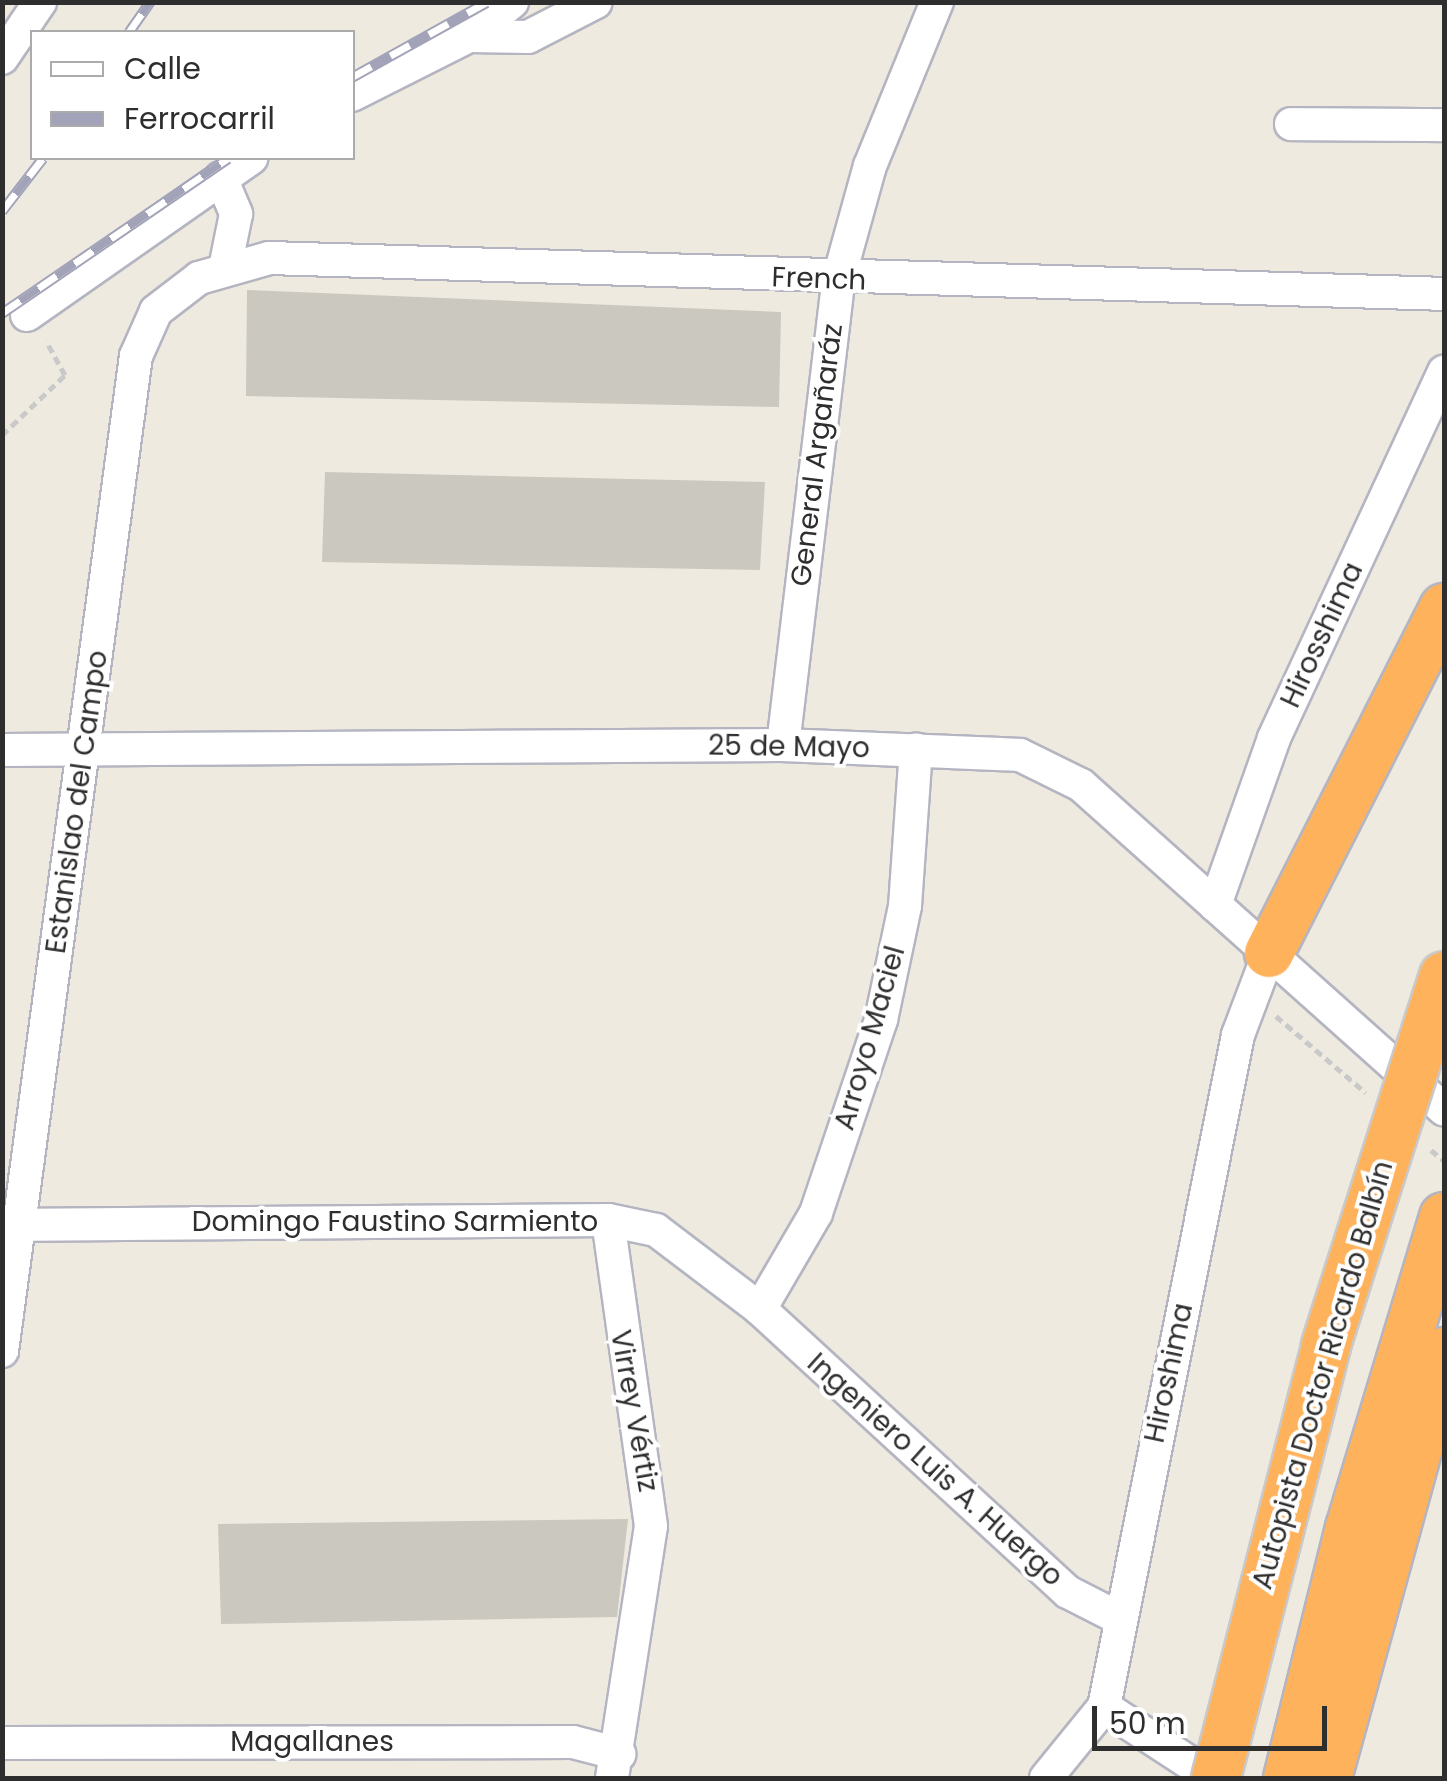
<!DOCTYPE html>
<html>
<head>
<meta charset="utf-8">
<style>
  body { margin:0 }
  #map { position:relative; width:1447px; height:1781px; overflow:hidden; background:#efeae0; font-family:Poppins,sans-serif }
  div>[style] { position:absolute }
  .building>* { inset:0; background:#cbc8bf }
  .path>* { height:5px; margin-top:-2.5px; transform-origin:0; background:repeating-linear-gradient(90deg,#c9c9c9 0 8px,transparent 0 13px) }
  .roads { filter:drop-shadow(2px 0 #b4b5c1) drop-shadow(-2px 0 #b4b5c1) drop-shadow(0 2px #b4b5c1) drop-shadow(0 -2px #b4b5c1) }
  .minor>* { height:32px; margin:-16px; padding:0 16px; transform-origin:16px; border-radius:16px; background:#fff }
  .highway>* { height:48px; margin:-24px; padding:0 24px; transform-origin:24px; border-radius:24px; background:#ffb25c }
  .rail>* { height:11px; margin-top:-5.5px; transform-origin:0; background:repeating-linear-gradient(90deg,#fff 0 22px,#a2a3b8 0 44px); box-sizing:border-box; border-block:2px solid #a2a3b8 }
  .bridges { filter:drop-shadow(2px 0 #c9c9c9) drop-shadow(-2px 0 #c9c9c9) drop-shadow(0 2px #c9c9c9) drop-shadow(0 -2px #c9c9c9) }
  .highway-bridge>* { height:48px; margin:-24px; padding:0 24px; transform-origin:24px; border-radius:24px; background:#ffb25c }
  span { translate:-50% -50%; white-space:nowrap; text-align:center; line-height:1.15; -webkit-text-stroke:8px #fff; paint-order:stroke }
  .street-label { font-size:28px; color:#2e2e2e }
  .frame { position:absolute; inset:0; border:5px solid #2e2e2e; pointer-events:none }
  .legend { position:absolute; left:30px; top:30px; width:325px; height:130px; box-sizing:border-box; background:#fff; border:2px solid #ababab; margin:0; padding:12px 18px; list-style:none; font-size:30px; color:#2e2e2e }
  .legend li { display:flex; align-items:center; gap:20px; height:50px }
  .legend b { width:50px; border:2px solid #ababab }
  .scale { position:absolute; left:1092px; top:1706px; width:235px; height:45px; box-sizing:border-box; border:5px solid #2e2e2e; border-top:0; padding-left:12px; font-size:30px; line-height:35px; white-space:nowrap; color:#2e2e2e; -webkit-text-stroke:8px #fff; paint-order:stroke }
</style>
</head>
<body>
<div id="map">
  <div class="building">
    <div style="clip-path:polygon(247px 290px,781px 312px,779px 407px,246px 396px)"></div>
    <div style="clip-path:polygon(325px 472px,765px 482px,760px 570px,322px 562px)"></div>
    <div style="clip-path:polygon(628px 1519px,617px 1617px,221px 1624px,218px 1524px)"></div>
  </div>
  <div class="path">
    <div style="left:2px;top:435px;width:87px;rotate:-43.6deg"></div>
    <div style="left:65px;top:375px;width:39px;rotate:-119deg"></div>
    <div style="left:1276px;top:1016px;width:118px;rotate:40.5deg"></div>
    <div style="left:1431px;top:1150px;width:17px;rotate:40deg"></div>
  </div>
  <div class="roads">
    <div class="minor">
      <div style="left:469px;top:36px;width:55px;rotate:-38.3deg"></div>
      <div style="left:2px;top:58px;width:68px;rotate:-55.8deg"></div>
      <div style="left:352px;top:95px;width:131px;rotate:-26.8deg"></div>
      <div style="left:469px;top:36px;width:59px;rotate:1deg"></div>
      <div style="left:528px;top:37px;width:76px;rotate:-27.2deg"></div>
      <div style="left:1291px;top:124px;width:153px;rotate:0.4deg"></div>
      <div style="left:221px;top:178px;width:39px;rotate:67deg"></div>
      <div style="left:236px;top:214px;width:50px;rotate:101.5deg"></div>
      <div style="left:27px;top:315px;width:274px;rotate:-35deg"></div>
      <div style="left:783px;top:745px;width:467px;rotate:-83.2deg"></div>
      <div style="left:838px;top:281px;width:119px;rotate:-74.5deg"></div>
      <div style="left:870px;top:166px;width:177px;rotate:-67.8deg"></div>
      <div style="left:2px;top:750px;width:781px;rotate:-0.37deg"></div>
      <div style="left:783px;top:745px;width:237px;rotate:2.4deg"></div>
      <div style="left:1020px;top:755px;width:68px;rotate:26.2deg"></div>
      <div style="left:1081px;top:785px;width:487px;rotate:41.8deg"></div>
      <div style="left:1215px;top:905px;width:177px;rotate:-70.5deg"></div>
      <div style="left:1274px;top:738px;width:404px;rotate:-65.1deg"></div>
      <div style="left:608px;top:1220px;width:309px;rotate:82deg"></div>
      <div style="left:651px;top:1526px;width:255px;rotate:98.8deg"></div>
      <div style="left:2px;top:1225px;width:606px;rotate:-0.47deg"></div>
      <div style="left:608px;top:1220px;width:49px;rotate:11.8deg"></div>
      <div style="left:656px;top:1230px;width:131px;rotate:37.2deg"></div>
      <div style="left:760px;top:1309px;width:418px;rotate:42.6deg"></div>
      <div style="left:1068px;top:1592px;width:57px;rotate:27deg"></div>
      <div style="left:760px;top:1309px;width:111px;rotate:-59.7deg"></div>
      <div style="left:816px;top:1213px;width:204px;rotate:-71.4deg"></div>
      <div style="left:881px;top:1020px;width:116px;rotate:-78.1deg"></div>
      <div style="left:905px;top:906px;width:157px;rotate:-86deg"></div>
      <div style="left:2px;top:1351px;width:1004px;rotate:-82.33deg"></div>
      <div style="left:136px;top:356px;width:49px;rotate:-66deg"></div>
      <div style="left:156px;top:311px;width:54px;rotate:-37.5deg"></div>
      <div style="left:199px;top:278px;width:73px;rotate:-15.9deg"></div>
      <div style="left:269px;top:258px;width:1176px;rotate:1.75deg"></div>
      <div style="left:1104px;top:1707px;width:130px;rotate:33.1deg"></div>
      <div style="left:2px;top:1743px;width:571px;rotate:-0.1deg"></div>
      <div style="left:573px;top:1742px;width:48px;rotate:14.6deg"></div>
      <div style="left:1046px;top:1778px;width:92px;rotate:-50.8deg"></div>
      <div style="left:1104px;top:1707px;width:685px;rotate:-78.72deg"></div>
      <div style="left:1238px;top:1035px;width:88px;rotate:-69.3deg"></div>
    </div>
    <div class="highway">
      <div style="left:1269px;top:953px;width:387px;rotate:-63.1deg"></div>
      <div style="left:1288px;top:1778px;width:258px;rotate:-76.1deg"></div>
      <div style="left:1350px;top:1528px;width:325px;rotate:-73.2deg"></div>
      <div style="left:1327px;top:1778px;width:442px;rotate:-74.6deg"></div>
    </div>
  </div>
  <div class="rail">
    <div style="left:129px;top:32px;width:37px;rotate:-55deg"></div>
    <div style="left:352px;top:77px;width:154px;rotate:-29.1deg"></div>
    <div style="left:2px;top:211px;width:67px;rotate:-52.3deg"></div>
    <div style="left:2px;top:313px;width:274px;rotate:-34.4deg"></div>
  </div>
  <div class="bridges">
    <div class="highway-bridge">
      <div style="left:1216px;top:1778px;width:447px;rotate:-75.7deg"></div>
      <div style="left:1326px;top:1345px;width:387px;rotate:-72.3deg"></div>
    </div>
  </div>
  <div class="street-label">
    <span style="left:819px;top:279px;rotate:2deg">French</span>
    <span style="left:817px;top:455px;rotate:-83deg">General Argañaráz</span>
    <span style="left:1322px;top:635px;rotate:-65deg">Hirosshima</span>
    <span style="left:789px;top:747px;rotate:1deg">25 de Mayo</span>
    <span style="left:77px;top:802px;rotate:-82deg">Estanislao del Campo</span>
    <span style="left:870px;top:1038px;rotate:-74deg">Arroyo Maciel</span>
    <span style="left:395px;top:1222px">Domingo Faustino Sarmiento</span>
    <span style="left:1169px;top:1373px;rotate:-78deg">Hiroshima</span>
    <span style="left:1323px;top:1375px;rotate:-74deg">Autopista Doctor Ricardo Balbín</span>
    <span style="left:634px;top:1411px;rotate:80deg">Virrey Vértiz</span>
    <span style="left:935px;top:1470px;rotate:42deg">Ingeniero Luis A. Huergo</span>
    <span style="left:312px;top:1742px">Magallanes</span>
  </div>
  <div class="frame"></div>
  <ul class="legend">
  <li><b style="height:12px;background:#fff"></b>Calle</li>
  <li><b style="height:12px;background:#a2a3b8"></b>Ferrocarril</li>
  </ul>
  <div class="scale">50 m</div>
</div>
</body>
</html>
